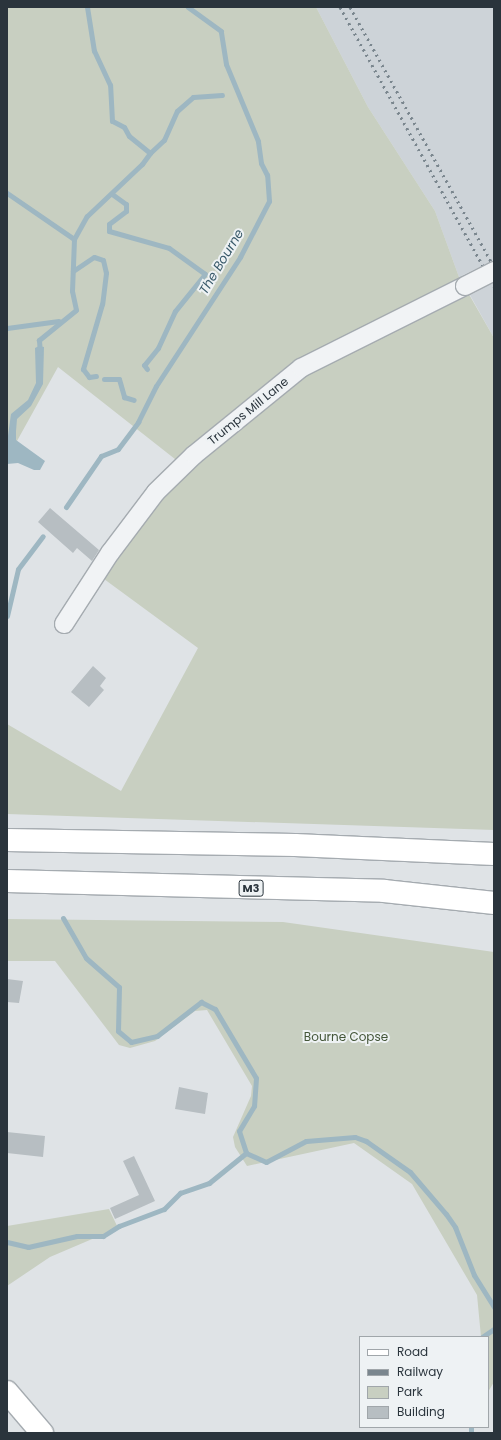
<!DOCTYPE html>
<html>
<head>
<meta charset="utf-8">
<style>
  body { margin:0 }
  #map { position:relative; width:501px; height:1440px; overflow:hidden; background:#dfe3e6; font-family:Poppins,sans-serif }
  div>[style] { position:absolute }
  .built>* { inset:0; background:#cdd3d8 }
  .green>* { inset:0; background:#c8cfc1 }
  .water>* { inset:0; background:#9eb7c2 }
  .stream>* { height:5px; margin:-2.5px; padding:0 2.5px; transform-origin:2.5px; border-radius:2.5px; background:#9eb7c2 }
  .building>* { inset:0; background:#b7bec2 }
  .roads { filter:drop-shadow(1px 0 #a5abb0) drop-shadow(-1px 0 #a5abb0) drop-shadow(0 1px #a5abb0) drop-shadow(0 -1px #a5abb0) }
  .street>* { height:18px; margin:-9px; padding:0 9px; transform-origin:9px; border-radius:9px; background:#f1f3f5 }
  .secondary>* { height:22px; margin:-11px; padding:0 11px; transform-origin:11px; border-radius:11px; background:#fff }
  .highway>* { height:22px; margin:-11px; padding:0 11px; transform-origin:11px; border-radius:11px; background:#fff }
  .rail>* { height:3px; margin-top:-1.5px; transform-origin:0; background:repeating-linear-gradient(90deg,#7a868e 0 2px,transparent 0 6px) }
  .bridges { filter:drop-shadow(1px 0 #a5abb0) drop-shadow(-1px 0 #a5abb0) drop-shadow(0 1px #a5abb0) drop-shadow(0 -1px #a5abb0) }
  .street-bridge>* { height:18px; margin:-9px; padding:0 9px; transform-origin:9px; border-radius:9px; background:#f1f3f5 }
  span { translate:-50% -50%; white-space:nowrap; text-align:center; line-height:1.15; -webkit-text-stroke:4px #eef2f4; paint-order:stroke }
  .shield-label span { padding:1px 3px; background:#eef2f4; border:1px solid; border-radius:3px; -webkit-text-stroke-width:0 }
  .shield-label { font-size:11px; color:#2a343c; font-weight:700 }
  .street-label { font-size:12px; color:#2a343c }
  .park-label { font-size:12px; color:#445639 }
  .water-label { font-size:13px; color:#395a6a; font-style:italic }
  .frame { position:absolute; inset:0; border:8px solid #2a343c; pointer-events:none }
  .legend { position:absolute; left:359px; top:1336px; width:130px; height:92px; box-sizing:border-box; background:#eef2f4; border:1px solid #a0a6aa; margin:0; padding:5px 7px; list-style:none; font-size:12px; color:#2a343c }
  .legend li { display:flex; align-items:center; gap:8px; height:20px }
  .legend b { width:20px; border:1px solid #a0a6aa }
</style>
</head>
<body>
<div id="map">
  <div class="built">
    <div style="clip-path:polygon(316px 7px,494px 7px,494px 260px,459px 277px,435px 211px,368px 107px)"></div>
    <div style="clip-path:polygon(494px 282px,494px 338px,470px 295px)"></div>
  </div>
  <div class="green">
    <div style="clip-path:polygon(7px 7px,316px 7px,368px 107px,435px 211px,459px 277px,494px 338px,494px 830px,7px 814px,7px 724px,121px 791px,198px 648px,104px 579px,180px 463px,58px 367px,7px 459px)"></div>
    <div style="clip-path:polygon(7px 919px,283px 922px,494px 952px,494px 1382px,488px 1392px,488px 1337px,481px 1337px,477px 1295px,412px 1184px,354px 1143px,247px 1166px,235px 1147px,233px 1137px,251px 1096px,252px 1086px,207px 1010px,195px 1011px,155px 1041px,130px 1048px,119px 1045px,55px 961px,7px 961px)"></div>
    <div style="clip-path:polygon(109px 1209px,118px 1228px,50px 1257px,7px 1286px,7px 1226px)"></div>
  </div>
  <div class="water">
    <div style="clip-path:polygon(39px 346px,44px 347px,43px 384px,31px 406px,17px 419px,16px 431px,16px 440px,45px 461px,40px 470px,34px 470px,18px 463px,7px 464px,7px 443px,11px 414px,28px 400px,36px 383px,35px 348px)"></div>
  </div>
  <div class="stream">
    <div style="left:150px;top:153px;width:19px;rotate:-43deg"></div>
    <div style="left:164px;top:140px;width:32px;rotate:-66deg"></div>
    <div style="left:177px;top:111px;width:21px;rotate:-41deg"></div>
    <div style="left:193px;top:97px;width:29px;rotate:-4deg"></div>
    <div style="left:7px;top:193px;width:81px;rotate:34.5deg"></div>
    <div style="left:74px;top:239px;width:52px;rotate:92.2deg"></div>
    <div style="left:72px;top:291px;width:19px;rotate:78deg"></div>
    <div style="left:76px;top:310px;width:48px;rotate:141deg"></div>
    <div style="left:39px;top:340px;width:13px;rotate:86deg"></div>
    <div style="left:112px;top:194px;width:17px;rotate:36deg"></div>
    <div style="left:126px;top:204px;width:7px;rotate:90deg"></div>
    <div style="left:126px;top:211px;width:21px;rotate:143deg"></div>
    <div style="left:109px;top:224px;width:7px;rotate:90deg"></div>
    <div style="left:109px;top:231px;width:62px;rotate:15.8deg"></div>
    <div style="left:169px;top:248px;width:44px;rotate:35.8deg"></div>
    <div style="left:205px;top:274px;width:48px;rotate:129deg"></div>
    <div style="left:175px;top:311px;width:41px;rotate:114.7deg"></div>
    <div style="left:158px;top:348px;width:22px;rotate:129deg"></div>
    <div style="left:144px;top:365px;width:5px;rotate:53deg"></div>
    <div style="left:74px;top:239px;width:26px;rotate:-61deg"></div>
    <div style="left:87px;top:216px;width:76px;rotate:-43.4deg"></div>
    <div style="left:142px;top:164px;width:14px;rotate:-54deg"></div>
    <div style="left:150px;top:153px;width:27px;rotate:-141deg"></div>
    <div style="left:129px;top:136px;width:10px;rotate:-119deg"></div>
    <div style="left:124px;top:127px;width:13px;rotate:-153deg"></div>
    <div style="left:112px;top:121px;width:36px;rotate:-93deg"></div>
    <div style="left:110px;top:85px;width:38px;rotate:-115deg"></div>
    <div style="left:94px;top:51px;width:45px;rotate:-99deg"></div>
    <div style="left:73px;top:271px;width:25px;rotate:-34deg"></div>
    <div style="left:94px;top:257px;width:9px;rotate:18deg"></div>
    <div style="left:103px;top:260px;width:13px;rotate:77deg"></div>
    <div style="left:106px;top:273px;width:31px;rotate:97deg"></div>
    <div style="left:102px;top:304px;width:68px;rotate:106.3deg"></div>
    <div style="left:83px;top:369px;width:10px;rotate:53deg"></div>
    <div style="left:89px;top:377px;width:7px;rotate:-8deg"></div>
    <div style="left:7px;top:328px;width:52px;rotate:-7.7deg"></div>
    <div style="left:104px;top:379px;width:15px"></div>
    <div style="left:119px;top:379px;width:19px;rotate:74deg"></div>
    <div style="left:124px;top:397px;width:10px;rotate:17deg"></div>
    <div style="left:66px;top:507px;width:62px;rotate:-55.5deg"></div>
    <div style="left:101px;top:456px;width:18px;rotate:-22deg"></div>
    <div style="left:118px;top:449px;width:34px;rotate:-53deg"></div>
    <div style="left:138px;top:422px;width:40px;rotate:-63.4deg"></div>
    <div style="left:156px;top:386px;width:154px;rotate:-56.9deg"></div>
    <div style="left:240px;top:257px;width:63px;rotate:-62.6deg"></div>
    <div style="left:269px;top:201px;width:26px;rotate:-94deg"></div>
    <div style="left:267px;top:175px;width:13px;rotate:-117deg"></div>
    <div style="left:261px;top:163px;width:22px;rotate:-98deg"></div>
    <div style="left:258px;top:141px;width:83px;rotate:-112.6deg"></div>
    <div style="left:226px;top:64px;width:33px;rotate:-99deg"></div>
    <div style="left:221px;top:31px;width:41px;rotate:-144deg"></div>
    <div style="left:7px;top:616px;width:48px;rotate:-76.8deg"></div>
    <div style="left:18px;top:569px;width:41px;rotate:-52.9deg"></div>
    <div style="left:63px;top:918px;width:46px;rotate:60.1deg"></div>
    <div style="left:86px;top:958px;width:44px;rotate:41.3deg"></div>
    <div style="left:119px;top:987px;width:44px;rotate:91.3deg"></div>
    <div style="left:118px;top:1031px;width:17px;rotate:40deg"></div>
    <div style="left:131px;top:1042px;width:27px;rotate:-13deg"></div>
    <div style="left:157px;top:1036px;width:56px;rotate:-37.7deg"></div>
    <div style="left:201px;top:1002px;width:16px;rotate:27deg"></div>
    <div style="left:215px;top:1009px;width:80px;rotate:59.3deg"></div>
    <div style="left:256px;top:1078px;width:28px;rotate:94deg"></div>
    <div style="left:254px;top:1106px;width:29px;rotate:121deg"></div>
    <div style="left:239px;top:1131px;width:23px;rotate:72deg"></div>
    <div style="left:246px;top:1153px;width:22px;rotate:24deg"></div>
    <div style="left:266px;top:1162px;width:45px;rotate:-27.7deg"></div>
    <div style="left:306px;top:1141px;width:49px;rotate:-4.7deg"></div>
    <div style="left:355px;top:1137px;width:12px;rotate:20deg"></div>
    <div style="left:366px;top:1141px;width:54px;rotate:35.2deg"></div>
    <div style="left:410px;top:1172px;width:55px;rotate:49.4deg"></div>
    <div style="left:446px;top:1214px;width:16px;rotate:55deg"></div>
    <div style="left:455px;top:1227px;width:52px;rotate:68.4deg"></div>
    <div style="left:474px;top:1275px;width:38px;rotate:58deg"></div>
    <div style="left:7px;top:1242px;width:22px;rotate:13deg"></div>
    <div style="left:28px;top:1247px;width:50px;rotate:-12.7deg"></div>
    <div style="left:77px;top:1236px;width:26px"></div>
    <div style="left:103px;top:1236px;width:19px;rotate:-32deg"></div>
    <div style="left:119px;top:1226px;width:48px;rotate:-20.7deg"></div>
    <div style="left:164px;top:1209px;width:23px;rotate:-45deg"></div>
    <div style="left:180px;top:1193px;width:31px;rotate:-19deg"></div>
    <div style="left:209px;top:1183px;width:48px;rotate:-39deg"></div>
    <div style="left:482px;top:1337px;width:14px;rotate:-34deg"></div>
    <div style="left:471px;top:1433px;width:6px;rotate:-90deg"></div>
  </div>
  <div class="building">
    <div style="clip-path:polygon(50px 508px,99px 550px,92px 561px,77px 548px,73px 553px,38px 522px)"></div>
    <div style="clip-path:polygon(93px 666px,106px 678px,100px 686px,104px 690px,89px 707px,71px 692px)"></div>
    <div style="clip-path:polygon(7px 979px,23px 981px,19px 1003px,7px 1002px)"></div>
    <div style="clip-path:polygon(179px 1087px,208px 1093px,205px 1114px,175px 1109px)"></div>
    <div style="clip-path:polygon(7px 1132px,45px 1136px,43px 1157px,7px 1153px)"></div>
    <div style="clip-path:polygon(134px 1156px,155px 1201px,115px 1219px,110px 1208px,139px 1195px,123px 1161px)"></div>
  </div>
  <div class="roads">
    <div class="street">
      <div style="left:64px;top:624px;width:85px;rotate:-57.1deg"></div>
      <div style="left:110px;top:553px;width:76px;rotate:-53deg"></div>
      <div style="left:156px;top:492px;width:53px;rotate:-44.2deg"></div>
      <div style="left:194px;top:455px;width:138px;rotate:-39.1deg"></div>
      <div style="left:301px;top:368px;width:183px;rotate:-26.6deg"></div>
    </div>
    <div class="secondary">
      <div style="left:7px;top:1392px;width:54px;rotate:49.5deg"></div>
    </div>
    <div class="highway">
      <div style="left:7px;top:840px;width:288px;rotate:1deg"></div>
      <div style="left:295px;top:845px;width:199px;rotate:2.6deg"></div>
      <div style="left:7px;top:881px;width:377px;rotate:1.5deg"></div>
      <div style="left:384px;top:891px;width:111px;rotate:6.2deg"></div>
    </div>
  </div>
  <div class="rail">
    <div style="left:340px;top:7px;width:319px;rotate:61.1deg"></div>
    <div style="left:350px;top:7px;width:297px;rotate:61deg"></div>
  </div>
  <div class="bridges">
    <div class="street-bridge">
      <div style="left:465px;top:286px;width:33px;rotate:-27deg"></div>
    </div>
  </div>
  <div class="shield-label">
    <span style="left:251px;top:888px">M3</span>
  </div>
  <div class="street-label">
    <span style="left:248px;top:411px;rotate:-39deg">Trumps Mill Lane</span>
  </div>
  <div class="park-label">
    <span style="left:346px;top:1037px">Bourne Copse</span>
  </div>
  <div class="water-label">
    <span style="left:222px;top:262px;rotate:-59deg">The Bourne</span>
  </div>
  <div class="frame"></div>
  <ul class="legend">
  <li><b style="height:5px;background:#fff"></b>Road</li>
  <li><b style="height:5px;background:#7a868e"></b>Railway</li>
  <li><b style="height:11px;background:#c8cfc1"></b>Park</li>
  <li><b style="height:11px;background:#b7bec2"></b>Building</li>
  </ul>
</div>
</body>
</html>
